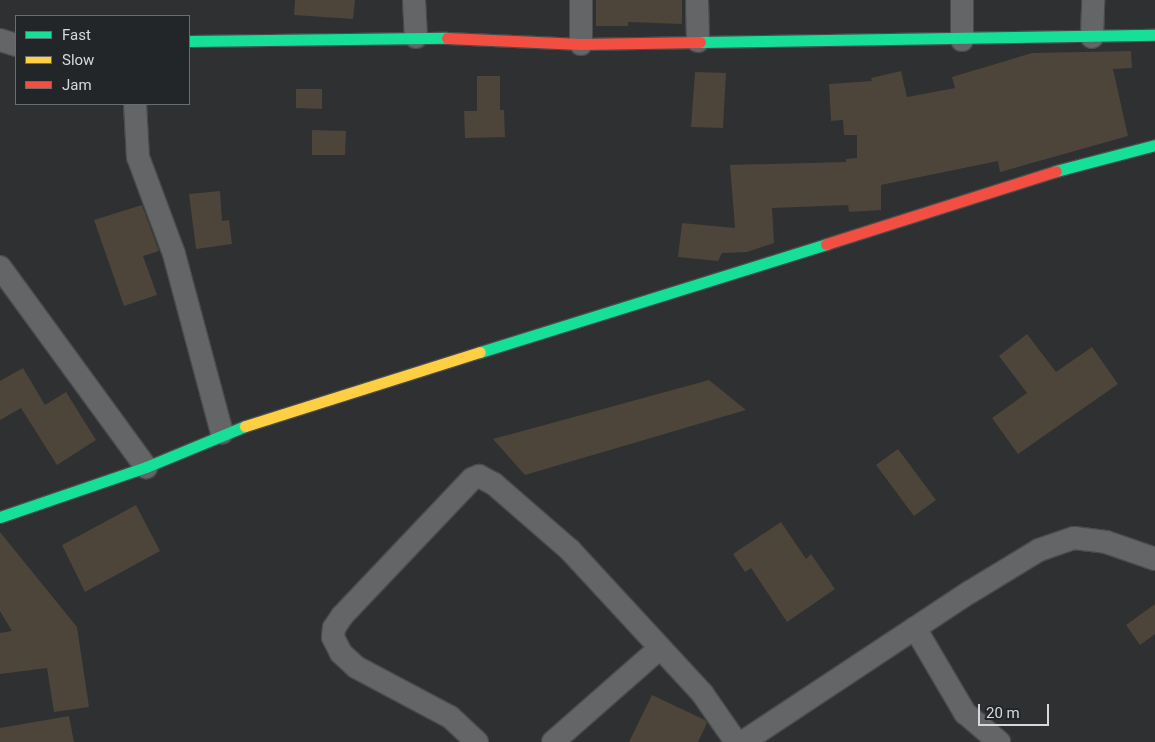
<!DOCTYPE html>
<html>
<head>
<meta charset="utf-8">
<style>
  body { margin:0 }
  #map { position:relative; width:1155px; height:742px; overflow:hidden; background:#2e3032; font-family:Roboto,sans-serif }
  div>[style] { position:absolute }
  .building>* { inset:0; background:#4d443a }
  .roads { filter:drop-shadow(1px 0 #494b4c) drop-shadow(-1px 0 #494b4c) drop-shadow(0 1px #494b4c) drop-shadow(0 -1px #494b4c) }
  .street>* { height:22px; margin:-11px; padding:0 11px; transform-origin:11px; border-radius:11px; background:#646567 }
  .fast>* { height:11px; margin:-5.5px; padding:0 5.5px; transform-origin:5.5px; border-radius:5.5px; background:#16e098 }
  .slow>* { height:11px; margin:-5.5px; padding:0 5.5px; transform-origin:5.5px; border-radius:5.5px; background:#ffcf43 }
  .jam>* { height:11px; margin:-5.5px; padding:0 5.5px; transform-origin:5.5px; border-radius:5.5px; background:#f24e42 }
  span { translate:-50% -50%; white-space:nowrap; text-align:center; line-height:1.15; -webkit-text-stroke:4.5px #232629; paint-order:stroke }
  .legend { position:absolute; left:15px; top:15px; width:175px; height:90px; box-sizing:border-box; background:#232629; border:1px solid #6b6d70; margin:0; padding:6px 9px; list-style:none; font-size:15px; color:#d7d8db }
  .legend li { display:flex; align-items:center; gap:10px; height:25px }
  .legend b { width:25px; border:1px solid #6b6d70 }
  .scale { position:absolute; left:978px; top:704px; width:71px; height:22px; box-sizing:border-box; border:2px solid #d7d8db; border-top:0; padding-left:6px; font-size:15px; line-height:18px; white-space:nowrap; color:#d7d8db; -webkit-text-stroke:4px #232629; paint-order:stroke }
</style>
</head>
<body>
<div id="map">
  <div class="building">
    <div style="clip-path:polygon(295px 0,355px 0,353px 19px,294px 15px)"></div>
    <div style="clip-path:polygon(596px 0,682px 0,682px 24px,628px 22px,628px 26px,596px 26px)"></div>
    <div style="clip-path:polygon(1131px 51px,1132px 68px,1113px 69px,1128px 136px,1000px 172px,998px 161px,881px 185px,881px 210px,849px 212px,848px 205px,772px 208px,774px 243px,747px 252px,722px 253px,718px 261px,678px 257px,682px 223px,735px 228px,730px 165px,846px 162px,846px 159px,857px 158px,857px 135px,844px 135px,843px 120px,831px 121px,829px 84px,872px 81px,871px 78px,901px 71px,907px 97px,955px 88px,952px 77px,1032px 53px)"></div>
    <div style="clip-path:polygon(695px 72px,726px 73px,723px 128px,691px 127px)"></div>
    <div style="clip-path:polygon(477px 76px,500px 76px,500px 110px,504px 110px,505px 137px,465px 138px,464px 111px,477px 111px)"></div>
    <div style="clip-path:polygon(296px 89px,322px 89px,322px 109px,296px 108px)"></div>
    <div style="clip-path:polygon(312px 130px,346px 131px,345px 155px,312px 155px)"></div>
    <div style="clip-path:polygon(220px 191px,222px 221px,229px 220px,232px 244px,196px 249px,189px 194px)"></div>
    <div style="clip-path:polygon(142px 205px,159px 251px,143px 256px,157px 295px,124px 306px,94px 220px)"></div>
    <div style="clip-path:polygon(1027px 334px,1056px 372px,1092px 347px,1118px 384px,1018px 454px,992px 418px,1027px 393px,999px 356px)"></div>
    <div style="clip-path:polygon(23px 368px,45px 405px,66px 392px,96px 440px,57px 465px,21px 408px,0 420px,0 381px)"></div>
    <div style="clip-path:polygon(709px 380px,746px 410px,525px 475px,493px 439px)"></div>
    <div style="clip-path:polygon(898px 449px,936px 500px,914px 516px,876px 465px)"></div>
    <div style="clip-path:polygon(136px 505px,160px 551px,85px 592px,62px 545px)"></div>
    <div style="clip-path:polygon(781px 522px,806px 559px,811px 554px,835px 589px,787px 622px,751px 568px,745px 572px,733px 554px)"></div>
    <div style="clip-path:polygon(0 532px,77px 627px,89px 707px,54px 712px,47px 668px,0 674px,0 633px,12px 631px,0 611px)"></div>
    <div style="clip-path:polygon(1155px 604px,1155px 634px,1140px 645px,1126px 625px)"></div>
    <div style="clip-path:polygon(652px 695px,705px 720px,707px 723px,698px 742px,629px 742px)"></div>
    <div style="clip-path:polygon(69px 716px,74px 742px,0 742px,0 728px)"></div>
  </div>
  <div class="roads">
    <div class="street">
      <div style="left:414px;top:0;width:37px;rotate:87deg"></div>
      <div style="left:697px;top:0;width:41px;rotate:88.6deg"></div>
      <div style="left:1092px;top:37px;width:37px;rotate:-88deg"></div>
      <div style="left:0;top:40px;width:17px;rotate:17deg"></div>
      <div style="left:962px;top:40px;width:40px;rotate:-90deg"></div>
      <div style="left:581px;top:44px;width:44px;rotate:-90deg"></div>
      <div style="left:135px;top:104px;width:53px;rotate:86.8deg"></div>
      <div style="left:138px;top:157px;width:103px;rotate:69.6deg"></div>
      <div style="left:174px;top:254px;width:185px;rotate:75deg"></div>
      <div style="left:0;top:267px;width:248px;rotate:53.9deg"></div>
      <div style="left:915px;top:628px;width:99px;rotate:59.5deg"></div>
      <div style="left:965px;top:713px;width:45px;rotate:40.5deg"></div>
      <div style="left:477px;top:742px;width:37px;rotate:-137deg"></div>
      <div style="left:450px;top:717px;width:106px;rotate:-152deg"></div>
      <div style="left:356px;top:667px;width:21px;rotate:-137deg"></div>
      <div style="left:341px;top:653px;width:18px;rotate:-117deg"></div>
      <div style="left:333px;top:637px;width:9px;rotate:-84deg"></div>
      <div style="left:334px;top:628px;width:14px;rotate:-56deg"></div>
      <div style="left:342px;top:616px;width:189px;rotate:-46.5deg"></div>
      <div style="left:472px;top:479px;width:8px;rotate:-23deg"></div>
      <div style="left:479px;top:476px;width:17px;rotate:28deg"></div>
      <div style="left:494px;top:484px;width:101px;rotate:41deg"></div>
      <div style="left:570px;top:550px;width:195px;rotate:47.3deg"></div>
      <div style="left:702px;top:693px;width:60px;rotate:55.2deg"></div>
      <div style="left:553px;top:742px;width:142px;rotate:-41.3deg"></div>
      <div style="left:743px;top:742px;width:272px;rotate:-33.5deg"></div>
      <div style="left:970px;top:592px;width:81px;rotate:-31.3deg"></div>
      <div style="left:1039px;top:550px;width:37px;rotate:-19deg"></div>
      <div style="left:1074px;top:538px;width:32px;rotate:7deg"></div>
      <div style="left:1106px;top:542px;width:52px;rotate:19.1deg"></div>
    </div>
    <div class="fast">
      <div style="left:189px;top:41px;width:258px;rotate:-0.7deg"></div>
      <div style="left:700px;top:42px;width:455px;rotate:-0.9deg"></div>
      <div style="left:1056px;top:171px;width:102px;rotate:-14.7deg"></div>
      <div style="left:480px;top:352px;width:362px;rotate:-17.3deg"></div>
      <div style="left:0;top:517px;width:154px;rotate:-18.9deg"></div>
      <div style="left:146px;top:467px;width:107px;rotate:-22.5deg"></div>
    </div>
    <div class="slow">
      <div style="left:245px;top:426px;width:246px;rotate:-17.5deg"></div>
    </div>
    <div class="jam">
      <div style="left:447px;top:38px;width:134px;rotate:2.6deg"></div>
      <div style="left:581px;top:44px;width:119px;rotate:-1deg"></div>
      <div style="left:826px;top:244px;width:241px;rotate:-17.6deg"></div>
    </div>
  </div>
  <ul class="legend">
  <li><b style="height:6px;background:#16e098"></b>Fast</li>
  <li><b style="height:6px;background:#ffcf43"></b>Slow</li>
  <li><b style="height:6px;background:#f24e42"></b>Jam</li>
  </ul>
  <div class="scale">20 m</div>
</div>
</body>
</html>
